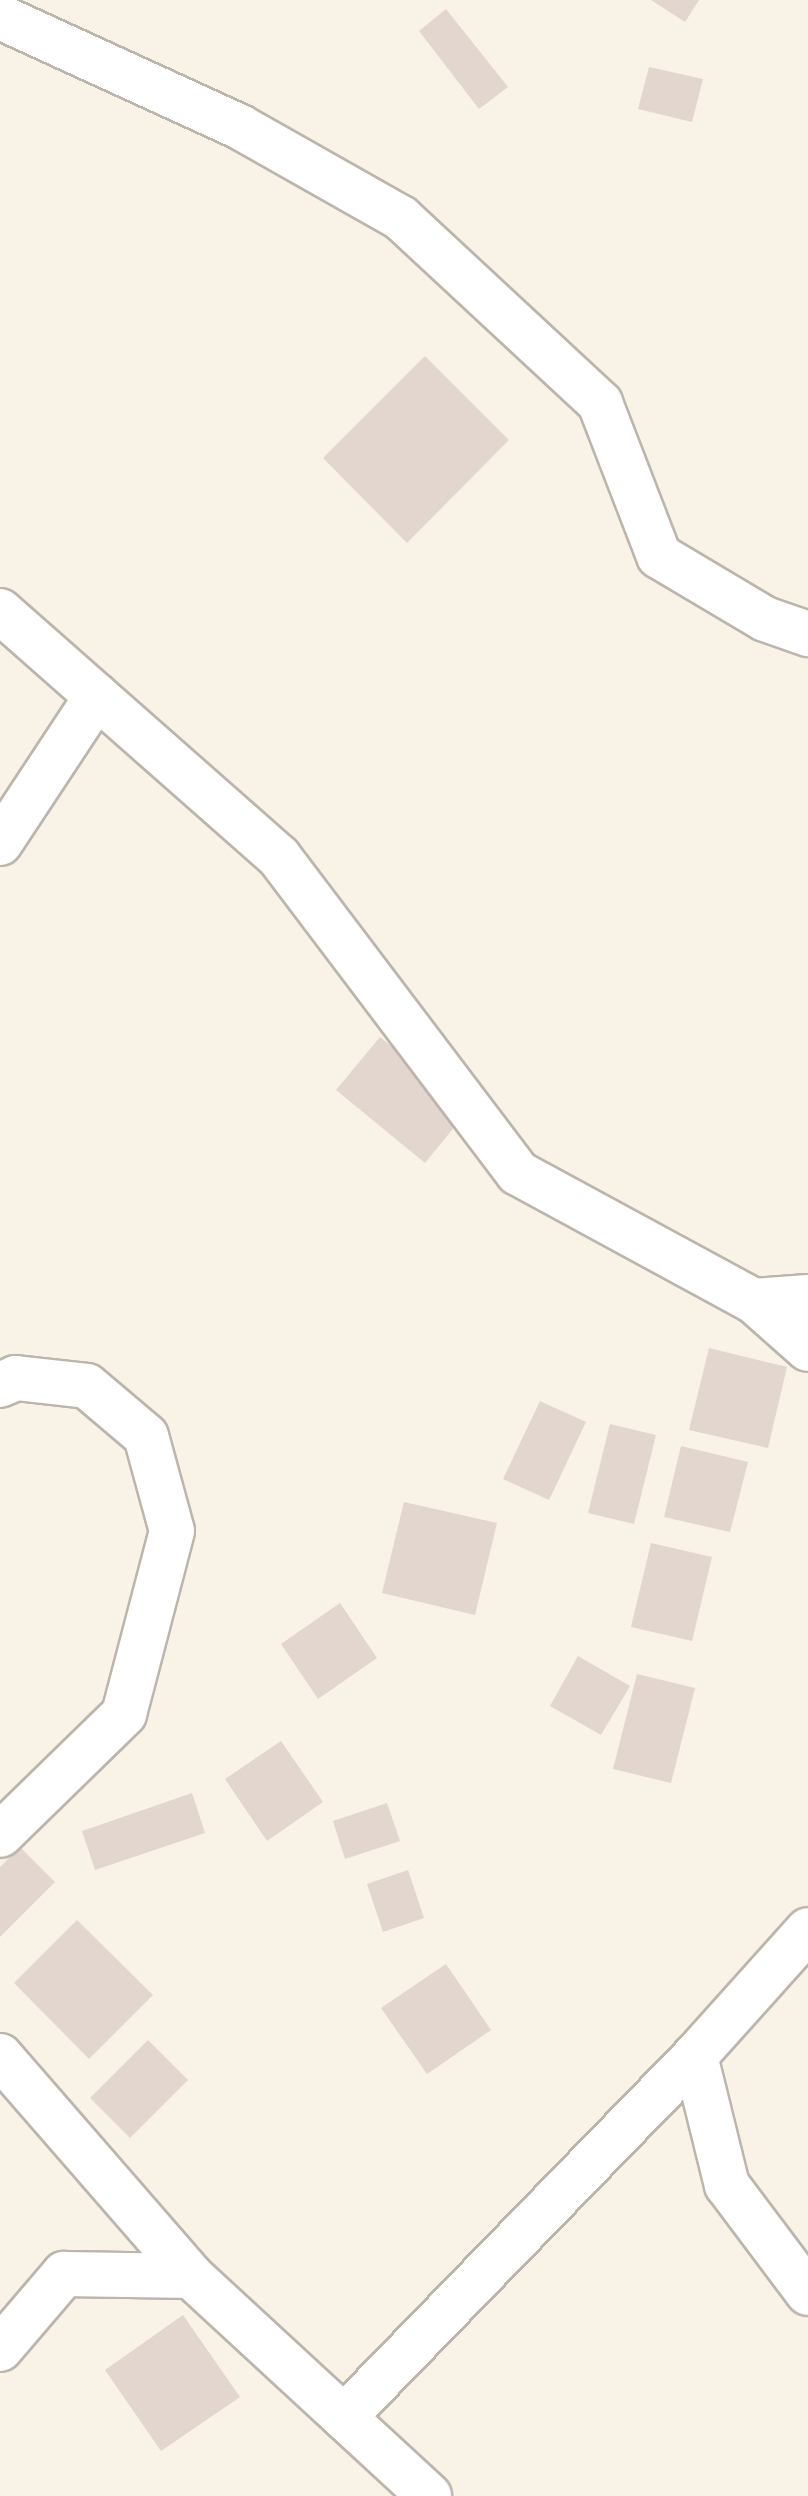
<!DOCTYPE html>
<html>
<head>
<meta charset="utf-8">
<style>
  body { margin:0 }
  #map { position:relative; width:808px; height:2496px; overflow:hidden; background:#f9f2e7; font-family:Helvetica,sans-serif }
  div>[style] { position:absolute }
  .building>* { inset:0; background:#e2d6cf }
  .roads { filter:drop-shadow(2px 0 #bcb5ab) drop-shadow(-2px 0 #bcb5ab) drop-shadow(0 2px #bcb5ab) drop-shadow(0 -2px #bcb5ab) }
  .minor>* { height:44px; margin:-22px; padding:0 22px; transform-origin:22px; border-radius:22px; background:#fff }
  span { translate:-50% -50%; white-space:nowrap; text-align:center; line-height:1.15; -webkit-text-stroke:8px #fff; paint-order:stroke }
</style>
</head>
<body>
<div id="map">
  <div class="building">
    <div style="clip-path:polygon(651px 0,699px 0,685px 22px)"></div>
    <div style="clip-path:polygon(446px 9px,508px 87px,479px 109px,419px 31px)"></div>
    <div style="clip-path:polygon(649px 67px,703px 79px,692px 122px,638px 109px)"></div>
    <div style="clip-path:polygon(425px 356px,509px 440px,407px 543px,323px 458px)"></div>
    <div style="clip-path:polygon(380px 1037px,469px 1109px,425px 1163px,336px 1090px)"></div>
    <div style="clip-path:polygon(709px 1348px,787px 1367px,768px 1448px,689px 1430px)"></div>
    <div style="clip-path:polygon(540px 1401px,586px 1422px,549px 1500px,503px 1479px)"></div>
    <div style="clip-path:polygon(610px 1424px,656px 1435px,634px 1524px,588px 1513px)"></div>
    <div style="clip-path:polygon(681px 1446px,748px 1462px,730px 1532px,664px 1517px)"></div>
    <div style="clip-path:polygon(404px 1502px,497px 1523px,475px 1615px,382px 1593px)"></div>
    <div style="clip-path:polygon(651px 1543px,712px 1557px,692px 1641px,631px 1627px)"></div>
    <div style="clip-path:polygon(340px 1603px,377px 1658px,318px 1699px,281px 1644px)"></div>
    <div style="clip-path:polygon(578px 1656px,630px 1686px,601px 1735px,550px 1706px)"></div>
    <div style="clip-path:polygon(637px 1674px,695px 1688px,671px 1783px,613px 1769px)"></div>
    <div style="clip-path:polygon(281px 1741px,323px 1802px,267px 1841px,225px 1779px)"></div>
    <div style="clip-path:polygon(192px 1793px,205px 1833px,95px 1870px,82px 1831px)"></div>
    <div style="clip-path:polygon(387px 1803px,400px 1841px,345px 1859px,333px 1821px)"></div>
    <div style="clip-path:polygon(20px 1847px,55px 1882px,0 1937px,0 1867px)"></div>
    <div style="clip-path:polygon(408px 1870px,424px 1918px,383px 1932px,367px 1884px)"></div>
    <div style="clip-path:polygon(77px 1920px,153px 1995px,89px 2059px,14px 1983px)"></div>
    <div style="clip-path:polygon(446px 1964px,491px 2030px,427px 2074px,381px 2008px)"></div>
    <div style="clip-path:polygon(148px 2040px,188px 2080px,130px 2138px,90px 2098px)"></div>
    <div style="clip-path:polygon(183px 2315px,240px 2397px,161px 2451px,105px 2370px)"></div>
  </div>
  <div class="roads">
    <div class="minor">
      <div style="left:0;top:17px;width:264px;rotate:24.6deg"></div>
      <div style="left:240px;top:127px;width:185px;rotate:29.5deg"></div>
      <div style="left:401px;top:218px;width:272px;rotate:42.9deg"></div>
      <div style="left:600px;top:403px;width:164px;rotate:68.9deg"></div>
      <div style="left:659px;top:556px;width:123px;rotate:30.7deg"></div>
      <div style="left:765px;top:619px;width:46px;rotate:19.2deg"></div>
      <div style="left:0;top:611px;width:372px;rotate:41.4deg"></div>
      <div style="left:279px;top:857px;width:396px;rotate:52.9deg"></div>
      <div style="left:518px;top:1173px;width:268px;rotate:28.5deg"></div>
      <div style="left:754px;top:1301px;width:72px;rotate:41.6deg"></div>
      <div style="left:0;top:843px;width:176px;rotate:-56.6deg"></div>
      <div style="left:754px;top:1301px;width:54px;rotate:-4.2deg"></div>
      <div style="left:0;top:1385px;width:17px;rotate:-24deg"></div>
      <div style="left:16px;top:1378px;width:71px;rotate:6.4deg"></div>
      <div style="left:87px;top:1386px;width:77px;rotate:40.3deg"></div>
      <div style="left:146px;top:1436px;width:98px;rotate:74.7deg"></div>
      <div style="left:172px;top:1531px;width:189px;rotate:104.7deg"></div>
      <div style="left:124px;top:1714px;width:173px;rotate:135.7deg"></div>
      <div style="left:0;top:2056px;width:291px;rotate:49deg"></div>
      <div style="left:695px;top:2056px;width:133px;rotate:76.1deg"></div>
      <div style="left:727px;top:2185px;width:135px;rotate:53.1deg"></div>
      <div style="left:0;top:2349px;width:99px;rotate:-49.5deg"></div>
      <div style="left:64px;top:2274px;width:127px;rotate:0.9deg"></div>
      <div style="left:191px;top:2276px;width:324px;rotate:42.7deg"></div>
      <div style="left:344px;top:2417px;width:504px;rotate:-45.8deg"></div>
      <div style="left:695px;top:2056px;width:169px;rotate:-48.1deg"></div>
    </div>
  </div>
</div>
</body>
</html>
